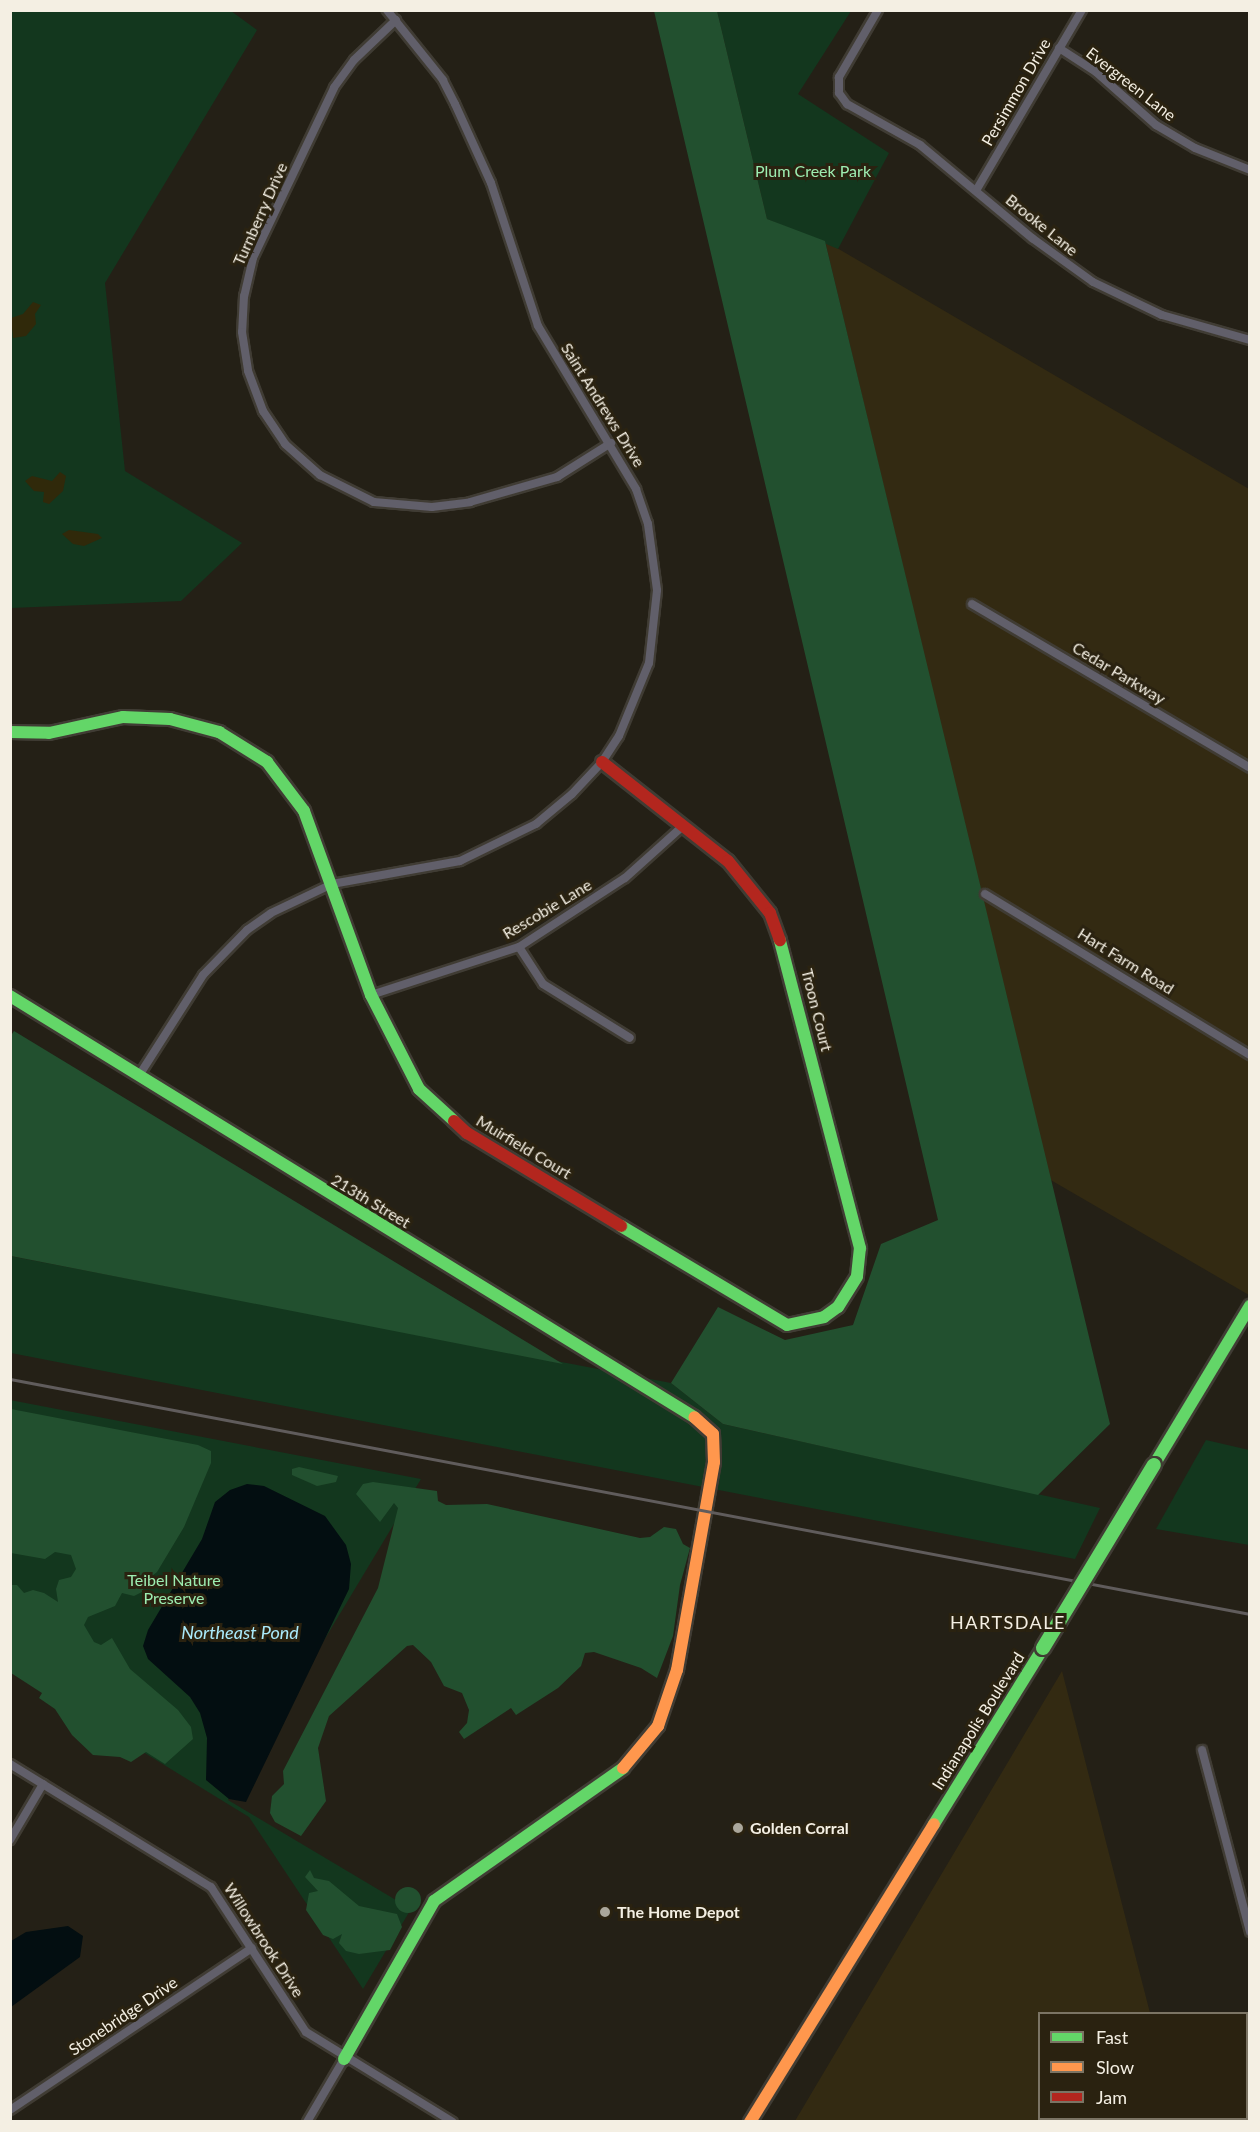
<!DOCTYPE html>
<html>
<head>
<meta charset="utf-8">
<style>
  body { margin:0 }
  #map { position:relative; width:1260px; height:2132px; overflow:hidden; background:#242016; font-family:Lato,sans-serif }
  div>[style] { position:absolute }
  .built>* { inset:0; background:#332a12 }
  .green>* { inset:0; background:#13371e }
  .forest>* { inset:0; background:#22502f }
  .round { border-radius:50% }
  .sand>* { inset:0; background:#30290a }
  .water>* { inset:0; background:#030e11 }
  .roads { filter:drop-shadow(2px 0 #403c34) drop-shadow(-2px 0 #403c34) drop-shadow(0 2px #403c34) drop-shadow(0 -2px #403c34) }
  .street>* { height:8px; margin:-4px; padding:0 4px; transform-origin:4px; border-radius:4px; background:#615f6a }
  .fast>* { height:12px; margin:-6px; padding:0 6px; transform-origin:6px; border-radius:6px; background:#63d668 }
  .slow>* { height:12px; margin:-6px; padding:0 6px; transform-origin:6px; border-radius:6px; background:#ff974d }
  .jam>* { height:12px; margin:-6px; padding:0 6px; transform-origin:6px; border-radius:6px; background:#b3261e }
  .rail>* { height:3px; margin:-1.5px; padding:0 1.5px; transform-origin:1.5px; border-radius:1.5px; background:#605c5c }
  .bridges { filter:drop-shadow(2px 0 #403c34) drop-shadow(-2px 0 #403c34) drop-shadow(0 2px #403c34) drop-shadow(0 -2px #403c34) }
  .fast-bridge>* { height:14px; margin:-7px; padding:0 7px; transform-origin:7px; border-radius:7px; background:#63d668 }
  .dots>* { width:16px; height:16px; translate:-50% -50%; box-sizing:border-box; border:3px solid #2a2210; border-radius:50% }
  span { translate:-50% -50%; white-space:nowrap; text-align:center; line-height:1.15; -webkit-text-stroke:6px #2a2210; paint-order:stroke }
  .street-label { font-size:16px; color:#f4efe3 }
  .park-label { font-size:16px; color:#9dedb1 }
  .poi-label { font-size:16px; color:#f4efe3; font-weight:700 }
  .left { translate:0 -50%; text-align:left }
  .neighbourhood-label { font-size:18px; color:#f4efe3; letter-spacing:1.5px }
  .water-label { font-size:18px; color:#aaeafb; font-style:italic }
  .frame { position:absolute; inset:0; border:12px solid #f4efe3; pointer-events:none }
  .legend { position:absolute; left:1038px; top:2012px; width:210px; height:108px; box-sizing:border-box; background:#2a2210; border:2px solid #7b7464; margin:0; padding:8px 10px; list-style:none; font-size:18px; color:#f4efe3 }
  .legend li { display:flex; align-items:center; gap:12px; height:30px }
  .legend b { width:30px; border:2px solid #7b7464 }
</style>
</head>
<body>
<div id="map">
  <div class="built">
    <div style="clip-path:polygon(825px 241px,1249px 489px,1249px 1295px,1049px 1179px)"></div>
    <div style="clip-path:polygon(1062px 1671px,1150px 2013px,1040px 2014px,1040px 2118px,1178px 2121px,795px 2121px)"></div>
  </div>
  <div class="green">
    <div style="clip-path:polygon(11px 11px,231px 11px,257px 30px,105px 283px,125px 471px,242px 543px,181px 601px,11px 608px)"></div>
    <div style="clip-path:polygon(717px 11px,851px 11px,798px 94px,889px 153px,838px 249px,767px 219px)"></div>
    <div style="clip-path:polygon(10px 1256px,671px 1383px,723px 1424px,1100px 1508px,1075px 1559px,11px 1353px)"></div>
    <div style="clip-path:polygon(10px 1400px,421px 1479px,228px 1800px,411px 1909px,363px 1989px,249px 1817px,11px 1671px)"></div>
    <div style="clip-path:polygon(1206px 1440px,1249px 1450px,1249px 1545px,1156px 1529px)"></div>
  </div>
  <div class="forest">
    <div style="clip-path:polygon(654px 11px,717px 11px,767px 219px,825px 241px,1110px 1424px,1038px 1495px,723px 1424px,671px 1383px,718px 1307px,785px 1340px,853px 1325px,881px 1244px,938px 1220px)"></div>
    <div style="clip-path:polygon(14px 1031px,563px 1364px,11px 1256px,10px 1037px)"></div>
    <div style="clip-path:polygon(11px 1409px,198px 1445px,211px 1451px,211px 1463px,184px 1527px,157px 1572px,146px 1581px,142px 1592px,134px 1596px,122px 1593px,115px 1606px,88px 1617px,84px 1625px,94px 1642px,101px 1645px,112px 1638px,130px 1669px,178px 1710px,191px 1727px,193px 1739px,165px 1764px,146px 1752px,131px 1762px,120px 1757px,93px 1755px,72px 1735px,55px 1709px,39px 1698px,42px 1693px,11px 1673px,11px 1585px,17px 1585px,24px 1593px,33px 1590px,44px 1593px,58px 1602px,56px 1589px,59px 1580px,71px 1577px,76px 1569px,71px 1555px,55px 1552px,45px 1559px,11px 1553px)"></div>
    <div style="clip-path:polygon(299px 1467px,338px 1476px,336px 1482px,317px 1486px,292px 1475px,292px 1469px)"></div>
    <div style="clip-path:polygon(373px 1482px,437px 1491px,438px 1501px,446px 1505px,487px 1504px,640px 1538px,650px 1537px,664px 1527px,676px 1529px,683px 1544px,690px 1548px,680px 1585px,673px 1636px,657px 1678px,641px 1668px,594px 1652px,585px 1653px,581px 1666px,558px 1688px,516px 1715px,511px 1708px,464px 1739px,459px 1732px,467px 1723px,469px 1710px,462px 1693px,444px 1686px,431px 1662px,413px 1645px,407px 1646px,329px 1716px,318px 1748px,326px 1801px,301px 1836px,275px 1822px,270px 1813px,272px 1796px,284px 1784px,283px 1771px,378px 1588px,398px 1508px,394px 1503px,380px 1522px,356px 1494px,363px 1484px)"></div>
    <div style="clip-path:polygon(310px 1870px,314px 1878px,329px 1881px,359px 1906px,397px 1914px,402px 1927px,390px 1950px,359px 1954px,346px 1951px,339px 1943px,342px 1934px,333px 1939px,323px 1935px,306px 1910px,309px 1893px,318px 1891px,305px 1877px)"></div>
    <div class="round" style="left:395px;top:1887px;width:26px;height:26px"></div>
  </div>
  <div class="sand">
    <div style="clip-path:polygon(33px 302px,41px 305px,35px 314px,36px 324px,26px 336px,13px 338px,11px 318px,23px 314px)"></div>
    <div style="clip-path:polygon(60px 472px,66px 476px,63px 491px,49px 504px,43px 502px,44px 492px,34px 491px,25px 481px,32px 476px,52px 481px)"></div>
    <div style="clip-path:polygon(69px 530px,98px 534px,102px 538px,84px 546px,73px 544px,62px 534px)"></div>
  </div>
  <div class="water">
    <div style="clip-path:polygon(247px 1484px,264px 1486px,325px 1516px,346px 1545px,351px 1564px,349px 1589px,246px 1802px,229px 1799px,206px 1780px,207px 1738px,200px 1713px,190px 1697px,148px 1659px,143px 1646px,148px 1630px,202px 1539px,215px 1502px,230px 1490px)"></div>
    <div style="clip-path:polygon(68px 1926px,83px 1936px,80px 1957px,11px 2007px,11px 1941px,26px 1932px)"></div>
  </div>
  <div class="roads">
    <div class="street">
      <div style="left:878px;top:10px;width:78px;rotate:120.2deg"></div>
      <div style="left:839px;top:77px;width:16px;rotate:90deg"></div>
      <div style="left:839px;top:93px;width:14px;rotate:54deg"></div>
      <div style="left:847px;top:104px;width:84px;rotate:29.3deg"></div>
      <div style="left:920px;top:145px;width:146px;rotate:39.7deg"></div>
      <div style="left:1032px;top:238px;width:75px;rotate:35.8deg"></div>
      <div style="left:1093px;top:282px;width:76px;rotate:25.6deg"></div>
      <div style="left:1162px;top:315px;width:91px;rotate:15.9deg"></div>
      <div style="left:396px;top:20px;width:58px;rotate:136.4deg"></div>
      <div style="left:354px;top:60px;width:34px;rotate:126deg"></div>
      <div style="left:334px;top:88px;width:188px;rotate:115.5deg"></div>
      <div style="left:253px;top:258px;width:39px;rotate:103deg"></div>
      <div style="left:244px;top:296px;width:36px;rotate:93deg"></div>
      <div style="left:242px;top:332px;width:39px;rotate:81deg"></div>
      <div style="left:248px;top:371px;width:43px;rotate:69.4deg"></div>
      <div style="left:263px;top:411px;width:40px;rotate:56deg"></div>
      <div style="left:285px;top:444px;width:47px;rotate:41.5deg"></div>
      <div style="left:320px;top:475px;width:60px;rotate:26.6deg"></div>
      <div style="left:374px;top:502px;width:58px;rotate:4.9deg"></div>
      <div style="left:432px;top:507px;width:38px;rotate:-7deg"></div>
      <div style="left:470px;top:502px;width:91px;rotate:-16deg"></div>
      <div style="left:557px;top:477px;width:64px;rotate:-32.2deg"></div>
      <div style="left:1059px;top:48px;width:44px;rotate:33deg"></div>
      <div style="left:1096px;top:72px;width:80px;rotate:41.5deg"></div>
      <div style="left:1156px;top:125px;width:45px;rotate:30.5deg"></div>
      <div style="left:1195px;top:148px;width:59px;rotate:21.8deg"></div>
      <div style="left:977px;top:189px;width:208px;rotate:-59.6deg"></div>
      <div style="left:972px;top:604px;width:323px;rotate:30.5deg"></div>
      <div style="left:985px;top:894px;width:310px;rotate:31.3deg"></div>
      <div style="left:519px;top:947px;width:44px;rotate:57deg"></div>
      <div style="left:543px;top:984px;width:102px;rotate:31.8deg"></div>
      <div style="left:371px;top:995px;width:156px;rotate:-18deg"></div>
      <div style="left:519px;top:947px;width:126px;rotate:-33.1deg"></div>
      <div style="left:625px;top:878px;width:79px;rotate:-41.9deg"></div>
      <div style="left:140px;top:1074px;width:117px;rotate:-57.5deg"></div>
      <div style="left:203px;top:975px;width:63px;rotate:-45.6deg"></div>
      <div style="left:247px;top:930px;width:29px;rotate:-35deg"></div>
      <div style="left:271px;top:913px;width:68px;rotate:-25.4deg"></div>
      <div style="left:332px;top:884px;width:130px;rotate:-10.2deg"></div>
      <div style="left:460px;top:861px;width:85px;rotate:-26deg"></div>
      <div style="left:536px;top:824px;width:47px;rotate:-39.8deg"></div>
      <div style="left:572px;top:794px;width:44px;rotate:-46.8deg"></div>
      <div style="left:602px;top:762px;width:31px;rotate:-57deg"></div>
      <div style="left:619px;top:736px;width:79px;rotate:-67.7deg"></div>
      <div style="left:649px;top:663px;width:73px;rotate:-83.7deg"></div>
      <div style="left:657px;top:590px;width:67px;rotate:-97.8deg"></div>
      <div style="left:648px;top:524px;width:37px;rotate:-109deg"></div>
      <div style="left:636px;top:489px;width:190px;rotate:-121deg"></div>
      <div style="left:538px;top:326px;width:151px;rotate:-108.2deg"></div>
      <div style="left:491px;top:183px;width:87px;rotate:-114.5deg"></div>
      <div style="left:455px;top:104px;width:27px;rotate:-117deg"></div>
      <div style="left:443px;top:80px;width:90px;rotate:-128.7deg"></div>
      <div style="left:1202px;top:1750px;width:188px;rotate:75.2deg"></div>
      <div style="left:10px;top:1764px;width:236px;rotate:31.5deg"></div>
      <div style="left:211px;top:1887px;width:173px;rotate:56.8deg"></div>
      <div style="left:306px;top:2032px;width:172px;rotate:31.5deg"></div>
      <div style="left:10px;top:1840px;width:65px;rotate:-59.5deg"></div>
      <div style="left:10px;top:2110px;width:291px;rotate:-33.8deg"></div>
      <div style="left:307px;top:2122px;width:73px;rotate:-59.6deg"></div>
    </div>
    <div class="fast">
      <div style="left:10px;top:732px;width:39px;rotate:1deg"></div>
      <div style="left:49px;top:733px;width:76px;rotate:-12.2deg"></div>
      <div style="left:123px;top:717px;width:47px;rotate:2.4deg"></div>
      <div style="left:170px;top:719px;width:51px;rotate:14.9deg"></div>
      <div style="left:219px;top:732px;width:57px;rotate:32deg"></div>
      <div style="left:267px;top:762px;width:61px;rotate:52.9deg"></div>
      <div style="left:304px;top:811px;width:196px;rotate:70deg"></div>
      <div style="left:371px;top:995px;width:106px;rotate:62.9deg"></div>
      <div style="left:419px;top:1089px;width:47px;rotate:42.4deg"></div>
      <div style="left:10px;top:996px;width:803px;rotate:31.61deg"></div>
      <div style="left:621px;top:1226px;width:193px;rotate:30.8deg"></div>
      <div style="left:787px;top:1325px;width:38px;rotate:-12deg"></div>
      <div style="left:824px;top:1317px;width:17px;rotate:-36deg"></div>
      <div style="left:838px;top:1307px;width:36px;rotate:-58deg"></div>
      <div style="left:857px;top:1276px;width:28px;rotate:-84deg"></div>
      <div style="left:860px;top:1248px;width:318px;rotate:-104.6deg"></div>
      <div style="left:1154px;top:1465px;width:186px;rotate:-58.9deg"></div>
      <div style="left:934px;top:1824px;width:207px;rotate:-58.2deg"></div>
      <div style="left:344px;top:2059px;width:182px;rotate:-60.3deg"></div>
      <div style="left:434px;top:1901px;width:231px;rotate:-35.1deg"></div>
    </div>
    <div class="slow">
      <div style="left:623px;top:1768px;width:55px;rotate:-50.2deg"></div>
      <div style="left:658px;top:1726px;width:59px;rotate:-71.3deg"></div>
      <div style="left:677px;top:1670px;width:211px;rotate:-79.9deg"></div>
      <div style="left:714px;top:1462px;width:28px;rotate:-92deg"></div>
      <div style="left:713px;top:1434px;width:25px;rotate:-138deg"></div>
      <div style="left:750px;top:2122px;width:350px;rotate:-58.3deg"></div>
    </div>
    <div class="jam">
      <div style="left:602px;top:762px;width:160px;rotate:38.2deg"></div>
      <div style="left:728px;top:861px;width:67px;rotate:51.1deg"></div>
      <div style="left:770px;top:913px;width:29px;rotate:70deg"></div>
      <div style="left:454px;top:1121px;width:18px;rotate:43deg"></div>
      <div style="left:467px;top:1133px;width:180px;rotate:31.1deg"></div>
    </div>
  </div>
  <div class="rail">
    <div style="left:10px;top:1379px;width:1262px;rotate:10.73deg"></div>
  </div>
  <div class="bridges">
    <div class="fast-bridge">
      <div style="left:1043px;top:1648px;width:214px;rotate:-58.8deg"></div>
    </div>
  </div>
  <div class="dots">
    <div style="left:738px;top:1828px;background:#aba79b"></div>
    <div style="left:605px;top:1912px;background:#aba79b"></div>
  </div>
  <div class="street-label">
    <span style="left:1131px;top:84px;rotate:38deg">Evergreen Lane</span>
    <span style="left:1016px;top:92px;rotate:-60deg">Persimmon Drive</span>
    <span style="left:260px;top:214px;rotate:-66deg">Turnberry Drive</span>
    <span style="left:1042px;top:225px;rotate:39deg">Brooke Lane</span>
    <span style="left:603px;top:405px;rotate:58deg">Saint Andrews Drive</span>
    <span style="left:1119px;top:673px;rotate:31deg">Cedar Parkway</span>
    <span style="left:547px;top:909px;rotate:-31deg">Rescobie Lane</span>
    <span style="left:1126px;top:961px;rotate:32deg">Hart Farm Road</span>
    <span style="left:817px;top:1010px;rotate:76deg">Troon Court</span>
    <span style="left:524px;top:1147px;rotate:31deg">Muirfield Court</span>
    <span style="left:371px;top:1201px;rotate:31deg">213th Street</span>
    <span style="left:978px;top:1721px;rotate:-58deg">Indianapolis Boulevard</span>
    <span style="left:264px;top:1940px;rotate:57deg">Willowbrook Drive</span>
    <span style="left:123px;top:2016px;rotate:-34deg">Stonebridge Drive</span>
  </div>
  <div class="park-label">
    <span style="left:813px;top:171px">Plum Creek Park</span>
    <span style="left:174px;top:1589px">Teibel Nature<br>Preserve</span>
  </div>
  <div class="poi-label">
    <span class="left" style="left:750px;top:1828px">Golden Corral</span>
    <span class="left" style="left:617px;top:1912px">The Home Depot</span>
  </div>
  <div class="neighbourhood-label">
    <span style="left:1008px;top:1622px">HARTSDALE</span>
  </div>
  <div class="water-label">
    <span style="left:240px;top:1632px">Northeast Pond</span>
  </div>
  <div class="frame"></div>
  <ul class="legend">
  <li><b style="height:8px;background:#63d668"></b>Fast</li>
  <li><b style="height:8px;background:#ff974d"></b>Slow</li>
  <li><b style="height:8px;background:#b3261e"></b>Jam</li>
  </ul>
</div>
</body>
</html>
